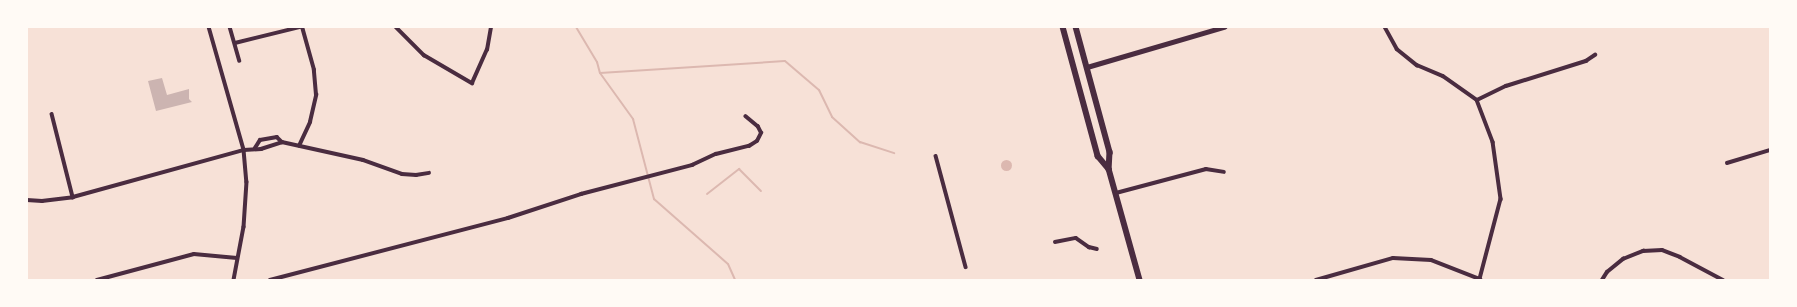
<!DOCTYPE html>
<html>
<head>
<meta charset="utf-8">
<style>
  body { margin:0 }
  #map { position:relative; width:1797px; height:307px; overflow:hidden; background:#f7e1d7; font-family:"PT Sans",sans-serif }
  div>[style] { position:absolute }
  .water>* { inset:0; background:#dcb8b0 }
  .round { border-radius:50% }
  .stream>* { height:2px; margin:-1px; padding:0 1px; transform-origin:1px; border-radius:1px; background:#dcb8b0 }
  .building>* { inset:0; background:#ccb4b1 }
  .minor>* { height:3.5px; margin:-1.75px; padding:0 1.75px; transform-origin:1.75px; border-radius:1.75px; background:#4a2c40 }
  .tertiary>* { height:4.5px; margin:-2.25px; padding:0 2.25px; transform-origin:2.25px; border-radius:2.25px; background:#4a2c40 }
  .primary>* { height:5.5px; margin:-2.75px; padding:0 2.75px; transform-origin:2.75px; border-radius:2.75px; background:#4a2c40 }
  span { translate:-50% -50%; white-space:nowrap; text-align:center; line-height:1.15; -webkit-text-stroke:4px #fffaf5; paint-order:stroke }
  .frame { position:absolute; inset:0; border:28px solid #fffaf5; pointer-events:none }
</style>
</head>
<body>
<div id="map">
  <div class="water">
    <div class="round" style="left:1000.5px;top:159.5px;width:11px;height:11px"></div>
  </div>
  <div class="stream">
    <div style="left:576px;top:27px;width:41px;rotate:59deg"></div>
    <div style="left:597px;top:62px;width:11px;rotate:75deg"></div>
    <div style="left:600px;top:73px;width:57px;rotate:54.3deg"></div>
    <div style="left:633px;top:119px;width:83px;rotate:75.3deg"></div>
    <div style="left:654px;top:199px;width:98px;rotate:41.3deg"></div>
    <div style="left:728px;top:264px;width:17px;rotate:66deg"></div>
    <div style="left:600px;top:73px;width:185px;rotate:-3.7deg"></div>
    <div style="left:785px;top:61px;width:45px;rotate:40.5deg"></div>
    <div style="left:819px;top:90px;width:30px;rotate:64deg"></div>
    <div style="left:832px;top:117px;width:38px;rotate:42deg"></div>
    <div style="left:860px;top:142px;width:36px;rotate:18deg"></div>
    <div style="left:707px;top:194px;width:41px;rotate:-38deg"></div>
    <div style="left:739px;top:169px;width:31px;rotate:45deg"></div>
  </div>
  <div class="building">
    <div style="clip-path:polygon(162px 78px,167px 95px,189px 89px,189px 99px,192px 102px,156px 111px,148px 81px)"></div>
  </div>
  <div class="minor">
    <div style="left:209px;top:27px;width:128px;rotate:74.1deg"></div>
    <div style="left:244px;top:150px;width:32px;rotate:85deg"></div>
    <div style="left:247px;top:182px;width:45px;rotate:93.8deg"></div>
    <div style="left:244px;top:227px;width:54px;rotate:100.7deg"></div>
    <div style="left:230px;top:27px;width:35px;rotate:74deg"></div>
    <div style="left:396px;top:27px;width:40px;rotate:45deg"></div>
    <div style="left:424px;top:55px;width:56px;rotate:30.3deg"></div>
    <div style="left:472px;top:83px;width:36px;rotate:-66deg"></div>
    <div style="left:487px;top:50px;width:23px;rotate:-80deg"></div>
    <div style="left:1385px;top:27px;width:25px;rotate:61deg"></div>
    <div style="left:1397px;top:49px;width:26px;rotate:39deg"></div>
    <div style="left:1417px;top:65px;width:28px;rotate:23deg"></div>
    <div style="left:1443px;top:76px;width:42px;rotate:35.2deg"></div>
    <div style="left:1477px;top:100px;width:45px;rotate:69.1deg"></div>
    <div style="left:1493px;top:142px;width:58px;rotate:82deg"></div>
    <div style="left:1501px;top:199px;width:83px;rotate:104.7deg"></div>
    <div style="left:235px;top:43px;width:67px;rotate:-13.8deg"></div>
    <div style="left:1477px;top:100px;width:32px;rotate:-26deg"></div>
    <div style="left:1506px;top:86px;width:84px;rotate:-17.4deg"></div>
    <div style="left:1586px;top:61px;width:11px;rotate:-34deg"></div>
    <div style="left:52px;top:114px;width:86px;rotate:75.8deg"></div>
    <div style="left:299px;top:146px;width:26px;rotate:-65deg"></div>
    <div style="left:310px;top:122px;width:28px;rotate:-77deg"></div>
    <div style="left:316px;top:95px;width:25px;rotate:-95deg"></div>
    <div style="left:314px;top:70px;width:45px;rotate:-105.6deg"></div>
    <div style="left:255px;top:148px;width:9px;rotate:-58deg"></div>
    <div style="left:260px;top:140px;width:17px;rotate:-10deg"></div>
    <div style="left:277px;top:137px;width:7px;rotate:45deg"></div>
    <div style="left:282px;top:142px;width:83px;rotate:12.5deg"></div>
    <div style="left:363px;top:160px;width:41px;rotate:19.7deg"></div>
    <div style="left:402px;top:174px;width:14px;rotate:4deg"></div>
    <div style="left:416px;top:175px;width:13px;rotate:-9deg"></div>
    <div style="left:936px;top:156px;width:115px;rotate:74.9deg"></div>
    <div style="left:1727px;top:163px;width:45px;rotate:-16.8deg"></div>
    <div style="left:1116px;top:193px;width:93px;rotate:-14.9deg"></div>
    <div style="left:1206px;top:169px;width:18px;rotate:9deg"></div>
    <div style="left:27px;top:200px;width:15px;rotate:4deg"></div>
    <div style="left:42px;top:201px;width:31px;rotate:-7deg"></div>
    <div style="left:73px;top:197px;width:177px;rotate:-15.4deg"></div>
    <div style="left:244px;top:150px;width:17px;rotate:-3deg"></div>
    <div style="left:261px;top:149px;width:22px;rotate:-18deg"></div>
    <div style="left:1055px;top:242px;width:21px;rotate:-11deg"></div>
    <div style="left:1076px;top:238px;width:16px;rotate:35deg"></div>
    <div style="left:1089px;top:247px;width:8px;rotate:14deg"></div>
    <div style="left:97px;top:280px;width:100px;rotate:-15deg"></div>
    <div style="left:194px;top:254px;width:43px;rotate:5.3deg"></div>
    <div style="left:270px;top:280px;width:246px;rotate:-14.6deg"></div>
    <div style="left:508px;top:218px;width:77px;rotate:-18.2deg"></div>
    <div style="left:581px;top:194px;width:115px;rotate:-14.6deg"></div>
    <div style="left:692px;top:165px;width:26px;rotate:-25deg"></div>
    <div style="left:716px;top:154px;width:34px;rotate:-14deg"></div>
    <div style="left:749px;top:146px;width:9px;rotate:-32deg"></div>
    <div style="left:757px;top:141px;width:9px;rotate:-63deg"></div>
    <div style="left:761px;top:133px;width:7px;rotate:-117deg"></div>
    <div style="left:758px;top:127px;width:16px;rotate:-140deg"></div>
    <div style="left:1316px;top:280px;width:80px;rotate:-15.9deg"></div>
    <div style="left:1393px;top:258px;width:38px;rotate:3deg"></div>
    <div style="left:1431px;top:260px;width:53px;rotate:21.2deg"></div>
    <div style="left:1602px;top:280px;width:9px;rotate:-58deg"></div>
    <div style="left:1607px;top:272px;width:21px;rotate:-39deg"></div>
    <div style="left:1623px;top:259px;width:22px;rotate:-22deg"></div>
    <div style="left:1643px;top:251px;width:19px;rotate:-3deg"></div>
    <div style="left:1662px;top:250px;width:19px;rotate:21deg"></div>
    <div style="left:1680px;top:257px;width:49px;rotate:28.1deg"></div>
  </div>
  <div class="tertiary">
    <div style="left:1087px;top:67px;width:143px;rotate:-16.3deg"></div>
  </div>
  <div class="primary">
    <div style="left:1063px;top:27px;width:134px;rotate:74.8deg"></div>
    <div style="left:1098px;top:156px;width:17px;rotate:50deg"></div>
    <div style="left:1076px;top:27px;width:130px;rotate:74.8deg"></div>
    <div style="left:1110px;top:152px;width:17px;rotate:93deg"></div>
    <div style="left:1109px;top:169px;width:115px;rotate:74.4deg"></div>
  </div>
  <div class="frame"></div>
</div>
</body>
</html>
